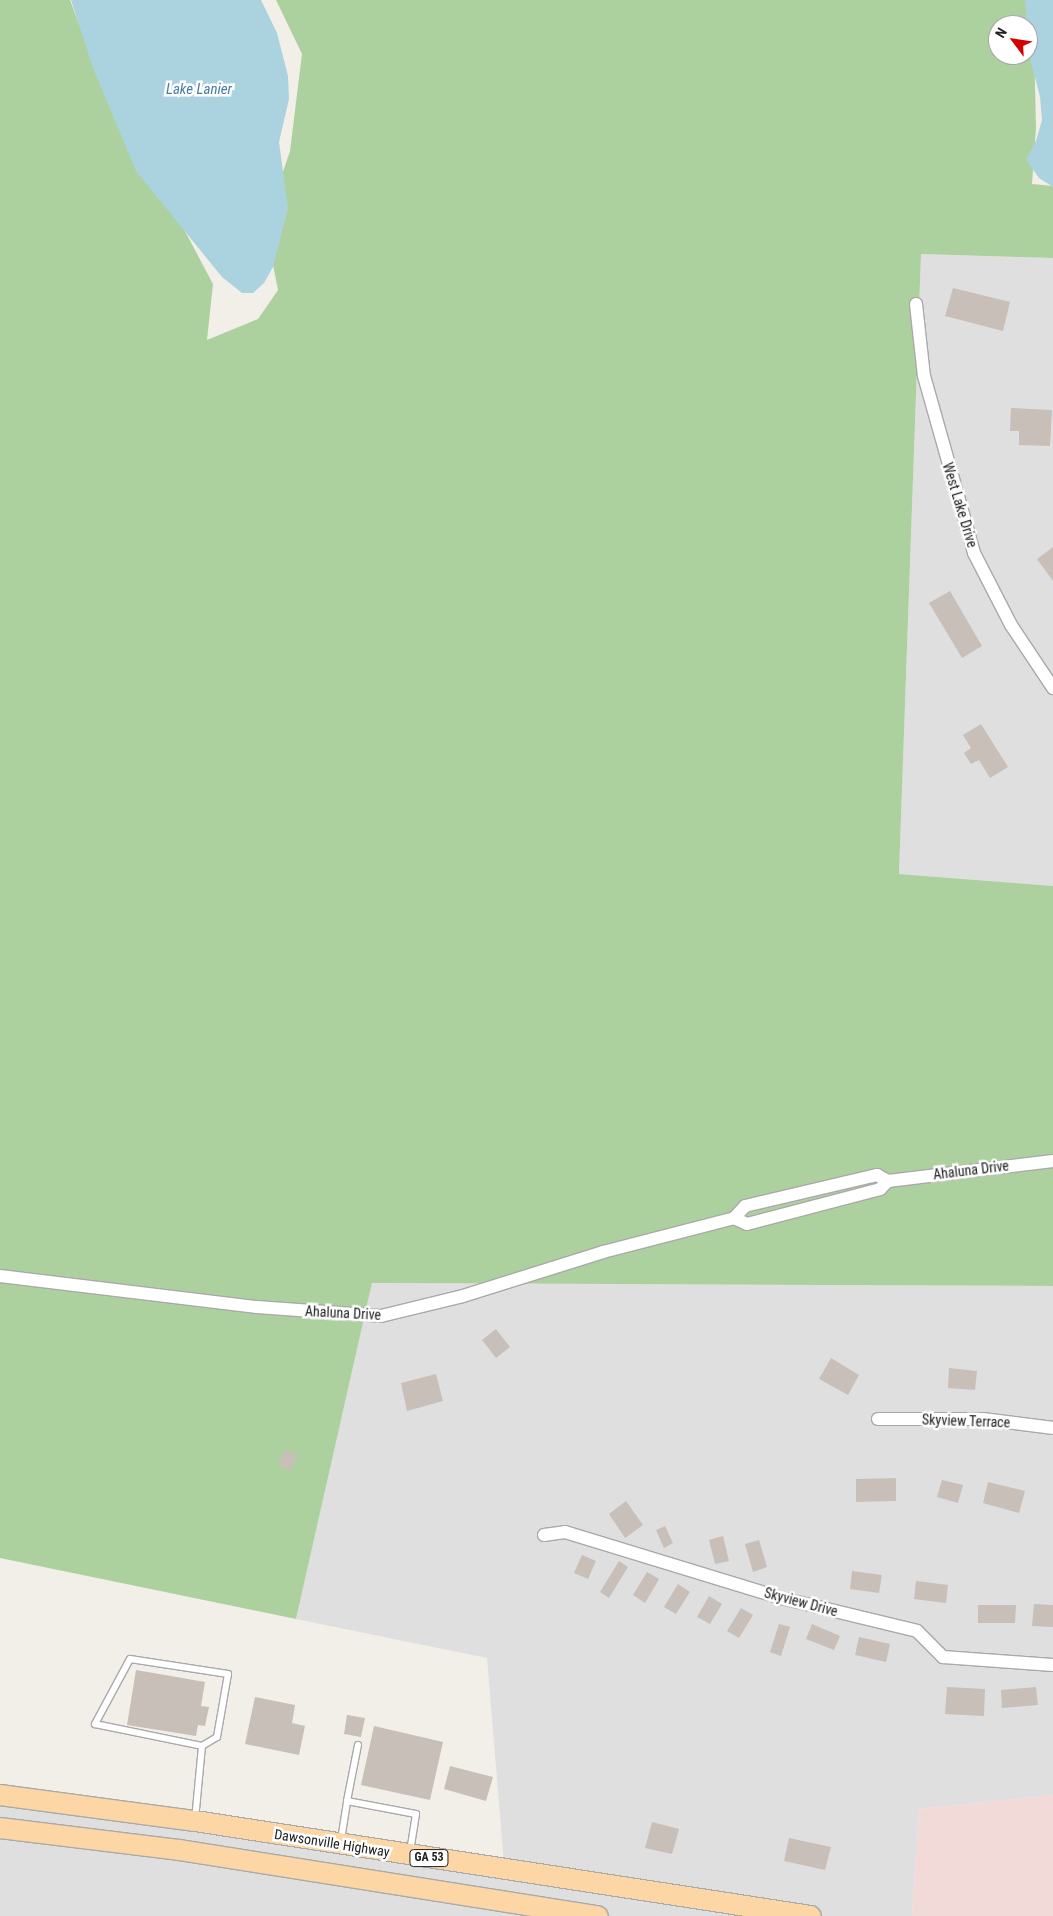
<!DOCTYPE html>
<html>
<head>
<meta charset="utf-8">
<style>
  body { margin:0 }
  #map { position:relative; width:1053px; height:1916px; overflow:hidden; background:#f2efe9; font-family:"Roboto Condensed",sans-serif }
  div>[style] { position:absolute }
  .residential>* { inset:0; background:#e0dfdf }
  .commercial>* { inset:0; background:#f2dad9 }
  .forest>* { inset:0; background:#add19e }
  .water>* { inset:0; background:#aad3df }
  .building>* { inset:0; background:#c7bfb8 }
  .roads { filter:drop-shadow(1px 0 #a9a9a9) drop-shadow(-1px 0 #a9a9a9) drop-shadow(0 1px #a9a9a9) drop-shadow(0 -1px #a9a9a9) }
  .lane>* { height:6px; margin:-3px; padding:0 3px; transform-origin:3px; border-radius:3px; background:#fff }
  .street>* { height:12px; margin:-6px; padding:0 6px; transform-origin:6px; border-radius:6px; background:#fff }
  .primary>* { height:20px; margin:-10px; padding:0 10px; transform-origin:10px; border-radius:10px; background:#fcd6a4 }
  span { translate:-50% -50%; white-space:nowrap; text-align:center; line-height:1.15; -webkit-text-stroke:5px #fff; paint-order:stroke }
  .shield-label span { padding:1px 4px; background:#fff; border:1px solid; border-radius:4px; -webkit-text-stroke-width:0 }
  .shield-label { font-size:12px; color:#222; font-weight:700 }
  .street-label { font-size:14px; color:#222 }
  .water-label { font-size:15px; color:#4a7aab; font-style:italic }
  .north { position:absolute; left:988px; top:15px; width:50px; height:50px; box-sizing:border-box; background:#fff; border:1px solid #a7a7a7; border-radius:50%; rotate:301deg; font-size:14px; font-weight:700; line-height:20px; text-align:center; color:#222 }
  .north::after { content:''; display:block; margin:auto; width:18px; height:22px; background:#d40000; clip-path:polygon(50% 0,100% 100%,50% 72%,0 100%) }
</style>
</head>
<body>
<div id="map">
  <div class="residential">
    <div style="clip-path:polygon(921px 254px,1053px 258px,1053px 886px,899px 874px)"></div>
    <div style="clip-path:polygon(372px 1283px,1053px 1286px,1053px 1795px,919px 1809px,912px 1916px,0 1916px,0 1804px,505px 1876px,487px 1658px,296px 1619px)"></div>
  </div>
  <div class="commercial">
    <div style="clip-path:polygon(1053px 1795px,1053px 1916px,912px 1916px,919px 1809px)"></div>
  </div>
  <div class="forest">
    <div style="clip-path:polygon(evenodd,0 0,70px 0,88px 48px,213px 284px,207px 340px,258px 319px,278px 290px,265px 225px,290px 151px,302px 54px,276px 0,1026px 0,1034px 41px,1036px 128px,1032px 184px,1053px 186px,1053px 258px,921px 254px,899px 874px,1053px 886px,1053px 1286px,372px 1283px,296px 1619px,0 1558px,0 0,998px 25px,1028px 25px,1028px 55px,998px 55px,998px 25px)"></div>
  </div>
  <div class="water">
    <div style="clip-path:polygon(71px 0,261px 0,277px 33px,288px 76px,289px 99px,279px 142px,288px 208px,273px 267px,264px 283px,253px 293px,242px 293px,222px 277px,136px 171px,93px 68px)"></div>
    <div style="clip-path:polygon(1025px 0,1053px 0,1053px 187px,1039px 178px,1026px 160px,1036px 141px,1042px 120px,1040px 97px,1028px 50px)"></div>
  </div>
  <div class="building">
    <div style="clip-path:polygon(953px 288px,1010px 302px,1003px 331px,945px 316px)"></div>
    <div style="clip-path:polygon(1011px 408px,1052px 410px,1050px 446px,1019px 445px,1019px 431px,1010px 431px)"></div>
    <div style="clip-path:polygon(1053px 547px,1053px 581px,1037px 559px)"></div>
    <div style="clip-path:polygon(950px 591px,982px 646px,962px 658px,929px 603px)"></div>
    <div style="clip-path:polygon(981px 724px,1008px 767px,990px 778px,979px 760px,971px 764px,964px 753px,971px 748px,963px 735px)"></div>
    <div style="clip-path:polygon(496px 1329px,510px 1347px,496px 1358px,482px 1340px)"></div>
    <div style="clip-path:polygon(831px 1358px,859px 1375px,848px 1395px,819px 1379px)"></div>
    <div style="clip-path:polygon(949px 1368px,977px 1371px,975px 1390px,948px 1388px)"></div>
    <div style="clip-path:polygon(436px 1374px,443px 1401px,407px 1411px,401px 1383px)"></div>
    <div style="clip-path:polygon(284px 1450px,297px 1455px,291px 1471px,278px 1466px)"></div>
    <div style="clip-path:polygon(896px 1478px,896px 1501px,856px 1502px,856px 1479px)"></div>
    <div style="clip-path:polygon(942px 1480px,963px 1485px,958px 1503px,937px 1497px)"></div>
    <div style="clip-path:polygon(988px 1482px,1025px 1491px,1019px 1513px,983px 1503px)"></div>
    <div style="clip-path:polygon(626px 1501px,643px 1525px,625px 1538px,609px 1514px)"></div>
    <div style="clip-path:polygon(665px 1526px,673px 1543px,664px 1548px,656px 1530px)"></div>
    <div style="clip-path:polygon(723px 1536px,729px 1561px,715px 1564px,709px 1540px)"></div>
    <div style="clip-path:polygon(759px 1540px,767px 1567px,753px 1572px,745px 1544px)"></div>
    <div style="clip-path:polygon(582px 1555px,596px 1561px,588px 1579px,574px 1573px)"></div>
    <div style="clip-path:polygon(619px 1561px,628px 1567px,609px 1598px,600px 1592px)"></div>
    <div style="clip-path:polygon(852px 1571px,882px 1575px,879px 1593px,850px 1589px)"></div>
    <div style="clip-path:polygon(647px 1572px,659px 1579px,645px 1603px,633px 1595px)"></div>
    <div style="clip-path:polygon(916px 1581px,948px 1585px,946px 1603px,914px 1599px)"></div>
    <div style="clip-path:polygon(678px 1584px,690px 1592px,676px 1614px,664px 1607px)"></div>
    <div style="clip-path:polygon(709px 1596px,722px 1604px,710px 1624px,697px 1617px)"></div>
    <div style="clip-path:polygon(1034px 1604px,1053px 1605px,1053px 1627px,1032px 1626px)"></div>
    <div style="clip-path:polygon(978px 1605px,1016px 1605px,1015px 1623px,978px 1623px)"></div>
    <div style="clip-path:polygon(741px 1608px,753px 1615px,739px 1638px,727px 1631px)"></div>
    <div style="clip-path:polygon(779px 1624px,790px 1627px,781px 1656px,770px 1652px)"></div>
    <div style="clip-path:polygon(812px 1624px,840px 1636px,834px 1650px,806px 1639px)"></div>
    <div style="clip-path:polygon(859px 1637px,890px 1644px,886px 1662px,855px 1655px)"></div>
    <div style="clip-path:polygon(136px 1670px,205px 1682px,201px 1706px,209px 1707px,205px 1726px,198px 1725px,196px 1736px,127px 1725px)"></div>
    <div style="clip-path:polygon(947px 1687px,985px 1689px,984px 1716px,945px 1714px)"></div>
    <div style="clip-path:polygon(1036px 1687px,1038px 1705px,1002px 1708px,1001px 1690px)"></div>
    <div style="clip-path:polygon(255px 1697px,295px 1705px,292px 1723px,305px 1726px,299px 1755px,245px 1744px)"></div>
    <div style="clip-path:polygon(347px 1715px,365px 1718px,361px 1737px,344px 1734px)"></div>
    <div style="clip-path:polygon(374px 1726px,443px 1742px,430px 1800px,361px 1785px)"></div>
    <div style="clip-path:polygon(450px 1766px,493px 1777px,486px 1801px,444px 1789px)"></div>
    <div style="clip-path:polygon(652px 1822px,679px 1829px,672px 1854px,645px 1848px)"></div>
    <div style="clip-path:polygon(789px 1838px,831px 1847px,825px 1870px,784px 1861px)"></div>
  </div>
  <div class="roads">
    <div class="lane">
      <div style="left:358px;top:1745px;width:57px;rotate:101.1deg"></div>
      <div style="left:347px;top:1801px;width:70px;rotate:10.7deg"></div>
      <div style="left:416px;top:1814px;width:37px;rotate:99deg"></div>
      <div style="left:195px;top:1820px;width:74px;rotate:-84.6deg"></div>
      <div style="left:202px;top:1746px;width:17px;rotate:-31deg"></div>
      <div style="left:217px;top:1737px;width:64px;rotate:-80.1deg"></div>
      <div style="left:228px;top:1674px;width:99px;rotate:-171.3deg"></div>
      <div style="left:130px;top:1659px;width:74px;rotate:118.3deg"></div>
      <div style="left:95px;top:1724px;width:109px;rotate:11.6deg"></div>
      <div style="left:341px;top:1840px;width:39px;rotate:-81deg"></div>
    </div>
    <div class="street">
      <div style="left:916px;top:304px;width:72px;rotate:83.7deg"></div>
      <div style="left:924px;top:376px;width:184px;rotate:74.2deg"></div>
      <div style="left:974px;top:553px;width:81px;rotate:62.8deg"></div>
      <div style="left:1011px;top:625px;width:76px;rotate:56.3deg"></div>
      <div style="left:734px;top:1218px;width:14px;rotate:25deg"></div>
      <div style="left:747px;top:1224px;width:138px;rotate:-14.7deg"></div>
      <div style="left:880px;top:1189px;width:11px;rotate:-45deg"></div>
      <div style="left:888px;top:1181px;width:166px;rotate:-6.9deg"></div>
      <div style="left:0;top:1276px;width:259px;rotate:6.9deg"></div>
      <div style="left:257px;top:1307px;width:124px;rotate:4.2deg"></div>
      <div style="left:381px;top:1316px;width:84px;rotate:-13.7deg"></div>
      <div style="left:463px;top:1296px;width:147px;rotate:-17.4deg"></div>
      <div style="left:603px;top:1252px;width:135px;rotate:-14.5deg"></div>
      <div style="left:734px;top:1218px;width:16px;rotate:-47deg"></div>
      <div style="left:745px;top:1206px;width:136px;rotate:-13.2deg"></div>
      <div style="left:877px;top:1175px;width:13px;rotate:29deg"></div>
      <div style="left:878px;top:1419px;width:105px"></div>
      <div style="left:983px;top:1419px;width:71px;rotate:7.3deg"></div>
      <div style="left:544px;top:1535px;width:21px;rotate:-8deg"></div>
      <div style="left:565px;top:1532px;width:226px;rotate:17deg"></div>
      <div style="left:781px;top:1598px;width:140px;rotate:13.6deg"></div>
      <div style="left:917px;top:1631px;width:37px;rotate:45deg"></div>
      <div style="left:943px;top:1657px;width:110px;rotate:4.2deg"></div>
    </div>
    <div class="primary">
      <div style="left:0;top:1795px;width:197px;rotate:7.6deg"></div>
      <div style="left:195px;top:1821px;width:623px;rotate:8.77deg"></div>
      <div style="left:0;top:1828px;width:180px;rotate:7deg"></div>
      <div style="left:179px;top:1850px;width:424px;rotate:9deg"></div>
    </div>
  </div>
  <div class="shield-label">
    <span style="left:429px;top:1858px">GA 53</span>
  </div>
  <div class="street-label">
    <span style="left:960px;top:505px;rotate:73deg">West Lake Drive</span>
    <span style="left:971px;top:1170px;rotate:-7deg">Ahaluna Drive</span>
    <span style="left:343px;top:1313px;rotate:3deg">Ahaluna Drive</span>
    <span style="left:966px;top:1421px;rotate:2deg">Skyview Terrace</span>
    <span style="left:801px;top:1602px;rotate:15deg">Skyview Drive</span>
    <span style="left:332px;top:1843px;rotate:9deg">Dawsonville Highway</span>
  </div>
  <div class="water-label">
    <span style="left:199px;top:90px">Lake Lanier</span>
  </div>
  <div class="north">N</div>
</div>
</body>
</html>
